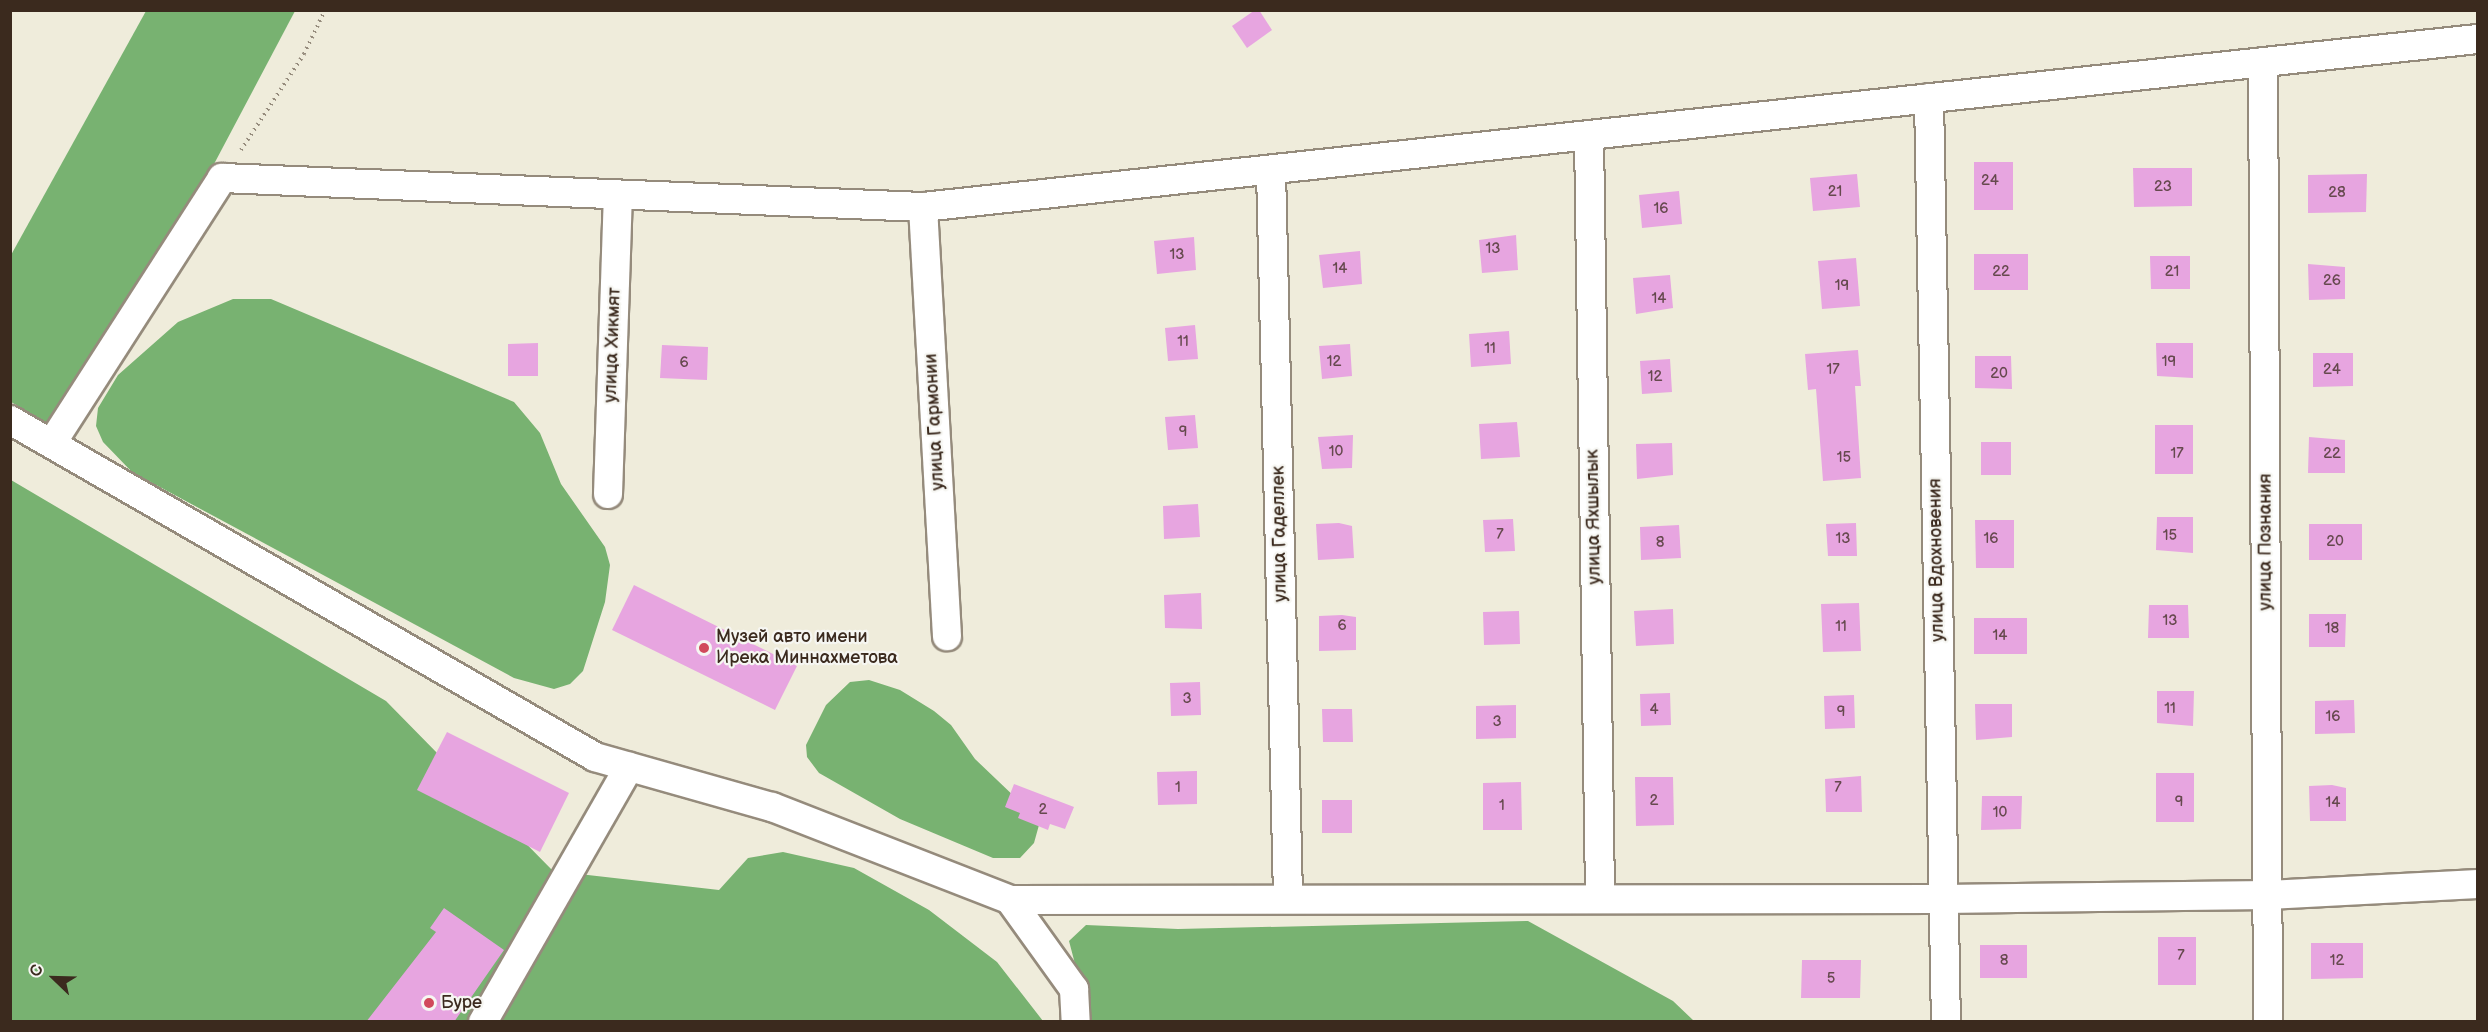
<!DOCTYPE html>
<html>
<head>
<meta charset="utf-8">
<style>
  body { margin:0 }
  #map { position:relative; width:2488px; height:1032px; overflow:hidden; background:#efecdb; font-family:"Balsamiq Sans",sans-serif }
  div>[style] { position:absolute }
  .forest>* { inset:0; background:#78b271 }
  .building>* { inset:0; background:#e7a5e0 }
  .path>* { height:4px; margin-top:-2px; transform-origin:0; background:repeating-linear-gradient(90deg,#958b7c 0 1.5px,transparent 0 6px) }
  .roads { filter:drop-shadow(2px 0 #958b7c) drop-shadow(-2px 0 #958b7c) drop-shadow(0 2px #958b7c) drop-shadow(0 -2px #958b7c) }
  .minor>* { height:28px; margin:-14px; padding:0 14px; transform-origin:14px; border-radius:14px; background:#fff }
  .dots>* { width:16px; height:16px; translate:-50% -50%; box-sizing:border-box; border:3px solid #f6f6f2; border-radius:50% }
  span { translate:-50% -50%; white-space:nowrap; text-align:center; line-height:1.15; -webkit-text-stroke:4.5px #f6f6f2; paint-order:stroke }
  .number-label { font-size:15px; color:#66494e }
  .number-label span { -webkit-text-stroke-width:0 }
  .street-label { font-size:18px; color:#3b2a1e }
  .poi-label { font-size:18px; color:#3b2a1e }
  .left { translate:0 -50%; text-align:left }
  .frame { position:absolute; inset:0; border:12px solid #3b2a1e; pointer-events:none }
  .north { position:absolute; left:24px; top:948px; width:60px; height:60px; -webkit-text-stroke:4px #f6f6f2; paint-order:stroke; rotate:293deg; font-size:16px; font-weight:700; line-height:24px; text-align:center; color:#3b2a1e }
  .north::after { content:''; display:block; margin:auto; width:21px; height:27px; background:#3b2a1e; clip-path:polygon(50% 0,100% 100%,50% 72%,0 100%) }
</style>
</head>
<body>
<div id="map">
  <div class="forest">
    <div style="clip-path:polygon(146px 11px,295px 11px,70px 436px,11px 402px,11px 255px)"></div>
    <div style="clip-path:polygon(233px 299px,271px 299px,514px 402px,540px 433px,561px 484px,605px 547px,610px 565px,605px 602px,583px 671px,570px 684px,554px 689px,514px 678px,132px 472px,103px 442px,96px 426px,98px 408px,118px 375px,178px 322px)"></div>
    <div style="clip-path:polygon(11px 480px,386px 701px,553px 871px,719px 890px,748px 858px,783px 852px,854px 868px,929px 910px,997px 962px,1043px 1021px,11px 1022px)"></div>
    <div style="clip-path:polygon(869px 680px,900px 690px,934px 711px,951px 725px,975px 759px,1036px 817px,1039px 825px,1034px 843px,1020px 858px,993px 858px,900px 819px,819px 773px,807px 757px,806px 745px,826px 705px,850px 682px)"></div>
    <div style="clip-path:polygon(1528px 921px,1673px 1001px,1694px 1021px,1090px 1021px,1069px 941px,1086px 925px,1178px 929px)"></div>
  </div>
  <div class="building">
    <div style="clip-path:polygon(1255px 10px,1259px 10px,1272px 30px,1247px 48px,1232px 26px)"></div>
    <div style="clip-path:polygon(1974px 162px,2013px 162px,2013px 210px,1974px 210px)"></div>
    <div style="clip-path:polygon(2133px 168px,2192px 168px,2192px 206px,2134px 207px)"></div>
    <div style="clip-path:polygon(1857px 174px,1860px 207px,1813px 211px,1810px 178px)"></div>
    <div style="clip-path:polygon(2367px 174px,2366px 212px,2308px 213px,2308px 175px)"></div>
    <div style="clip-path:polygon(1679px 191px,1682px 224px,1642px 228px,1639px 195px)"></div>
    <div style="clip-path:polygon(1516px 235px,1518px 270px,1482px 273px,1479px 240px)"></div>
    <div style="clip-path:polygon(1194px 237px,1196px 270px,1157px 274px,1154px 241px)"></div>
    <div style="clip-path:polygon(1360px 251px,1362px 284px,1323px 288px,1319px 255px)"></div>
    <div style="clip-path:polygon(1974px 254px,2028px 254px,2028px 290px,1974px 290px)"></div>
    <div style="clip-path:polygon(2150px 256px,2190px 256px,2190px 289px,2151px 289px)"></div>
    <div style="clip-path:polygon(1856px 258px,1860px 306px,1822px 309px,1818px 261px)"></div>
    <div style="clip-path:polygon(2308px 264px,2345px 267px,2345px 299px,2309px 300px)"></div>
    <div style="clip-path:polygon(1670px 275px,1673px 308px,1636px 314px,1633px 278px)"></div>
    <div style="clip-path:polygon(1195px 325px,1198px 359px,1168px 361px,1165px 328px)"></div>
    <div style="clip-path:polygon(1509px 331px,1511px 364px,1471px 367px,1469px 334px)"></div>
    <div style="clip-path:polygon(538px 343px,538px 376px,508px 376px,508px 344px)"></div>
    <div style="clip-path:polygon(2156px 343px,2193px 343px,2193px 378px,2157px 376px)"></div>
    <div style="clip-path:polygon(1350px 344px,1352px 376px,1322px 379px,1319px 346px)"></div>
    <div style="clip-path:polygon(662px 345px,708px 347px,707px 380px,660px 378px)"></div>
    <div style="clip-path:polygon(1858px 350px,1861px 386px,1855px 386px,1861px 478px,1823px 481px,1816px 389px,1808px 390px,1805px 354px)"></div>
    <div style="clip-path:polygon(2313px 353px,2353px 353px,2353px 386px,2313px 387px)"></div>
    <div style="clip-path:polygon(1975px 356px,2011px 356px,2012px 389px,1975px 388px)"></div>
    <div style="clip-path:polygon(1670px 359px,1672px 392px,1642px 394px,1640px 361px)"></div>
    <div style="clip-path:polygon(1195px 415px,1198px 448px,1168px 450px,1165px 417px)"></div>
    <div style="clip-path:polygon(1517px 422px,1520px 457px,1481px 459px,1479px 424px)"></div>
    <div style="clip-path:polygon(2155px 425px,2193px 425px,2193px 474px,2155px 474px)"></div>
    <div style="clip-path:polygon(1353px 435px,1352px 468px,1322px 469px,1318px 437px)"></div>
    <div style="clip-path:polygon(2309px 437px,2345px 440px,2345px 473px,2308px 473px)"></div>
    <div style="clip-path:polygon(1981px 442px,2011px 442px,2011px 475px,1981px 475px)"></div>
    <div style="clip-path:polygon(1672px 443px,1673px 475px,1637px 479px,1636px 444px)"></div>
    <div style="clip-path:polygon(1198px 504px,1200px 537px,1164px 539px,1163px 506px)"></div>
    <div style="clip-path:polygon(2157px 517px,2193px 517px,2193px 553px,2156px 550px)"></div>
    <div style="clip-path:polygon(1513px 519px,1515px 551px,1485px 552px,1483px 520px)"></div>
    <div style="clip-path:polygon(1975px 520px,2014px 520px,2014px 568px,1976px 568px)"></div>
    <div style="clip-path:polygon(1339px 523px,1352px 526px,1354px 558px,1318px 560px,1316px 524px)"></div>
    <div style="clip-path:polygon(1856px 523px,1857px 556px,1828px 556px,1826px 524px)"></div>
    <div style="clip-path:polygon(2309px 524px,2362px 524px,2362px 560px,2309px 560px)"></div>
    <div style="clip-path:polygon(1679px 525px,1681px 558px,1641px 560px,1640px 527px)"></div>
    <div style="clip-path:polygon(634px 585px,797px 666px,775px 710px,612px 630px)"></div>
    <div style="clip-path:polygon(1201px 593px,1202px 629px,1165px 628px,1164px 595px)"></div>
    <div style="clip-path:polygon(1859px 603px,1861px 651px,1823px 652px,1821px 604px)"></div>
    <div style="clip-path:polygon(2149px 605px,2188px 605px,2189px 638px,2148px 638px)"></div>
    <div style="clip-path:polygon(1673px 609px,1674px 644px,1636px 646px,1634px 611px)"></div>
    <div style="clip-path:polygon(1519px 611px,1520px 644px,1484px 645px,1483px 612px)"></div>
    <div style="clip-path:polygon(2309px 614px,2346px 614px,2345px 647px,2309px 647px)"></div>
    <div style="clip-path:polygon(1342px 615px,1356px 617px,1356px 650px,1319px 651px,1319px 616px)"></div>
    <div style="clip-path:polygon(1974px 618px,2027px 618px,2027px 654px,1974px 654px)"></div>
    <div style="clip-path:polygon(1200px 682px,1201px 715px,1171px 716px,1170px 683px)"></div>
    <div style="clip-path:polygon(2157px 691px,2194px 691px,2193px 726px,2157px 723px)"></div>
    <div style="clip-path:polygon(1670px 693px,1671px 725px,1641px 726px,1640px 694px)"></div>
    <div style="clip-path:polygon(1854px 695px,1855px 728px,1825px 729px,1824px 696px)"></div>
    <div style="clip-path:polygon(2354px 700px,2355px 733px,2315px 734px,2315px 701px)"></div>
    <div style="clip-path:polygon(1975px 704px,2012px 704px,2012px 737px,1976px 740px)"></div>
    <div style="clip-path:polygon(1516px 705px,1516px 738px,1476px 739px,1476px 706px)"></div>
    <div style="clip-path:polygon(1322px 709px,1352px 709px,1353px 742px,1323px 742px)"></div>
    <div style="clip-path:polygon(447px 732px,569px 793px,540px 852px,417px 790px)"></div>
    <div style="clip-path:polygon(1197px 771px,1197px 804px,1158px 805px,1157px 772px)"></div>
    <div style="clip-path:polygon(2156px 773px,2194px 773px,2194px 822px,2156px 822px)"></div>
    <div style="clip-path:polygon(1861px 776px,1862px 812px,1826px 812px,1825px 779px)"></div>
    <div style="clip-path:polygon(1635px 777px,1673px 777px,1674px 825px,1636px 826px)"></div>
    <div style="clip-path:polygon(1521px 782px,1522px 830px,1483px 830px,1483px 783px)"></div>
    <div style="clip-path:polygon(1014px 784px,1074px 807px,1065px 829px,1050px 824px,1048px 830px,1018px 818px,1020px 813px,1005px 807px)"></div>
    <div style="clip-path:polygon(2332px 785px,2346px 788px,2346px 821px,2310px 821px,2309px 786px)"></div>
    <div style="clip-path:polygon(1982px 796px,2022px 796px,2021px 829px,1981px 830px)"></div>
    <div style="clip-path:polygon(1322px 800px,1352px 800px,1352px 833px,1322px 833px)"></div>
    <div style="clip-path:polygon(444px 908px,504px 950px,454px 1022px,366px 1022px,436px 932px,430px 928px)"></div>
    <div style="clip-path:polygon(2158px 937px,2196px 937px,2196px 985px,2158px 985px)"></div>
    <div style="clip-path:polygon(2311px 943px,2363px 943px,2363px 978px,2311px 979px)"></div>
    <div style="clip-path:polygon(1980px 945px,2027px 945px,2027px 978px,1980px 978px)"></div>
    <div style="clip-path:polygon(1802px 960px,1861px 960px,1860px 998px,1801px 998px)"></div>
  </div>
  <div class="path">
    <div style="left:241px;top:150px;width:115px;rotate:-56.7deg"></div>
    <div style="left:304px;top:54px;width:49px;rotate:-64.5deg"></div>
  </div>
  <div class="roads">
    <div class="minor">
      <div style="left:2263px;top:62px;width:960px;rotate:89.7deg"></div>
      <div style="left:1929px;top:98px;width:924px;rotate:88.95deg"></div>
      <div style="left:1589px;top:135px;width:763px;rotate:89.17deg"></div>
      <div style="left:1271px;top:170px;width:727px;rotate:88.66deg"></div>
      <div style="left:923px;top:207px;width:430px;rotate:86.8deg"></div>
      <div style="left:10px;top:420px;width:675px;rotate:29.94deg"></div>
      <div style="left:595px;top:757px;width:184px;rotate:15.8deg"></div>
      <div style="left:772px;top:807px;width:256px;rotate:21.3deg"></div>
      <div style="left:1010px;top:900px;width:110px;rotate:54.3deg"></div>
      <div style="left:1074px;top:989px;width:33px;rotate:87deg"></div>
      <div style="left:52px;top:443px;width:315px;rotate:-57.3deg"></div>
      <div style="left:222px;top:178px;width:702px;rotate:2.37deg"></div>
      <div style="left:923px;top:207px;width:1564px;rotate:-6.17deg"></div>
      <div style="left:608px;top:494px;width:298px;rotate:-88.1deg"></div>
      <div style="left:1010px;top:900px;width:933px;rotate:-0.06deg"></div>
      <div style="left:1943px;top:899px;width:325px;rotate:-0.7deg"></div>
      <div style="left:2268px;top:895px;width:210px;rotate:-3deg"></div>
      <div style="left:483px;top:1022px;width:294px;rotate:-60.2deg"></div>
    </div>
  </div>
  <div class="dots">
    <div style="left:704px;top:648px;background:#d1495b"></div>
    <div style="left:429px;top:1003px;background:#d1495b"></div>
  </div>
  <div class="number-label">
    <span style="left:1990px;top:181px">24</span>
    <span style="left:2163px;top:187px">23</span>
    <span style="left:1835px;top:192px">21</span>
    <span style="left:2337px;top:193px">28</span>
    <span style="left:1661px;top:209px">16</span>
    <span style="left:1493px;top:249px">13</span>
    <span style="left:1177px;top:255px">13</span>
    <span style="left:1340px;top:269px">14</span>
    <span style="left:2001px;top:272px">22</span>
    <span style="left:2172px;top:272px">21</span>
    <span style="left:2332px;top:281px">26</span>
    <span style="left:1842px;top:286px">19</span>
    <span style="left:1659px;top:299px">14</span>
    <span style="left:1183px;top:342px">11</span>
    <span style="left:1490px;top:349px">11</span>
    <span style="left:1334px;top:362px">12</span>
    <span style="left:2169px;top:362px">19</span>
    <span style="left:684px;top:363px">6</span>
    <span style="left:1833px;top:370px">17</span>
    <span style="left:2332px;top:370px">24</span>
    <span style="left:1999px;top:374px">20</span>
    <span style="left:1655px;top:377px">12</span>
    <span style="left:1183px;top:432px">9</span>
    <span style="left:1336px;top:452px">10</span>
    <span style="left:2177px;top:454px">17</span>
    <span style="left:2332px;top:454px">22</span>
    <span style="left:1844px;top:458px">15</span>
    <span style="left:1500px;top:535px">7</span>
    <span style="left:2170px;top:536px">15</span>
    <span style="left:1843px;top:539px">13</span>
    <span style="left:1991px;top:539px">16</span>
    <span style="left:2335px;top:542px">20</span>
    <span style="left:1660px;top:543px">8</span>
    <span style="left:2170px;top:621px">13</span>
    <span style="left:1342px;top:626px">6</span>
    <span style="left:1841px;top:627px">11</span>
    <span style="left:2332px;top:629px">18</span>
    <span style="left:2000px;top:636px">14</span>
    <span style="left:1187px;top:699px">3</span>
    <span style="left:2170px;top:709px">11</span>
    <span style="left:1654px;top:710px">4</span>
    <span style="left:1841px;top:712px">9</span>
    <span style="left:2333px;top:717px">16</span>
    <span style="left:1497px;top:722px">3</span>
    <span style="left:1178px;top:788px">1</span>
    <span style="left:1838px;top:788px">7</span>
    <span style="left:1654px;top:801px">2</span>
    <span style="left:2179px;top:802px">9</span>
    <span style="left:2333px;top:803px">14</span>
    <span style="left:1502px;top:806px">1</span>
    <span style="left:1043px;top:810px">2</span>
    <span style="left:2000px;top:813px">10</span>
    <span style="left:2181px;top:956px">7</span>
    <span style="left:2004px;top:961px">8</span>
    <span style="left:2337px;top:961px">12</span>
    <span style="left:1831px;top:979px">5</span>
  </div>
  <div class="street-label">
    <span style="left:613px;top:345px;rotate:-88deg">улица Хикмят</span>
    <span style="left:935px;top:422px;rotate:-93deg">улица Гармонии</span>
    <span style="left:1594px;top:517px;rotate:-91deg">улица Яхшылык</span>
    <span style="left:1280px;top:534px;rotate:-91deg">улица Гаделлек</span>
    <span style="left:2266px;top:542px;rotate:-90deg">улица Познания</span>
    <span style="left:1937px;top:560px;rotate:-91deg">улица Вдохновения</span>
  </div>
  <div class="poi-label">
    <span class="left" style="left:716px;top:648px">Музей авто имени<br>Ирека Миннахметова</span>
    <span class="left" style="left:441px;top:1003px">Буре</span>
  </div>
  <div class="frame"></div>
  <div class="north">С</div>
</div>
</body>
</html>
